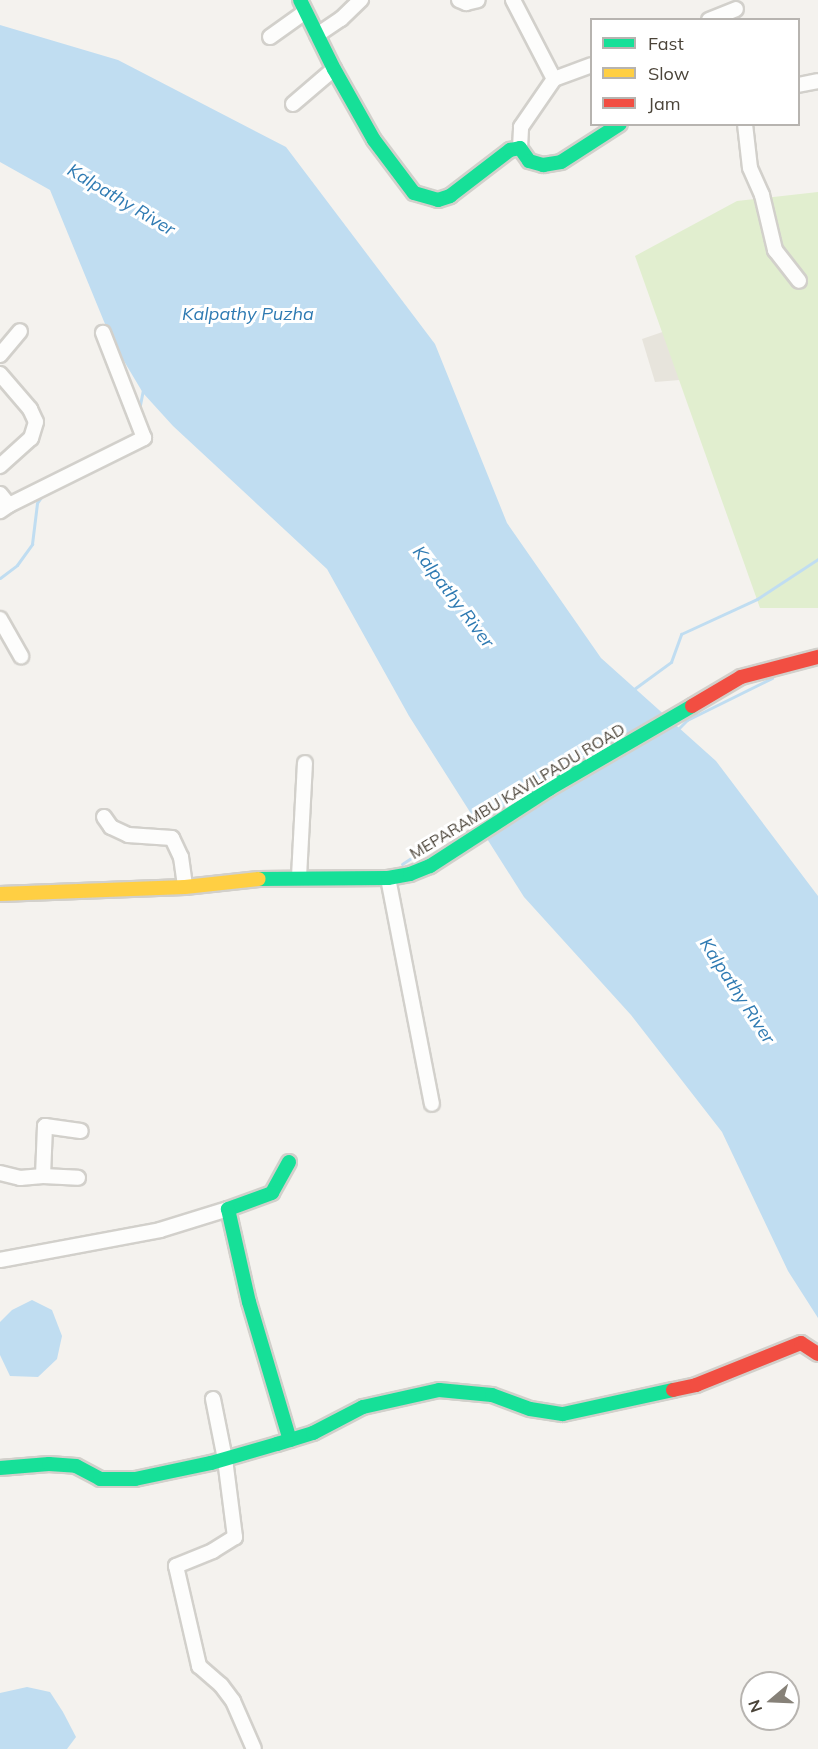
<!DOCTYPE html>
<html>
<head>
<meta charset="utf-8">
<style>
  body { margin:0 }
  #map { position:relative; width:818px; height:1749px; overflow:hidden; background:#f4f2ee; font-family:Mulish,sans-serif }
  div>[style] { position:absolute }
  .residential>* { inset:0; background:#e7e4dc }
  .green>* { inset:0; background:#e1eecf }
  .water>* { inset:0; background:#c0ddf1 }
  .stream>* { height:3px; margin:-1.5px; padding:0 1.5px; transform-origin:1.5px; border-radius:1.5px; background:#c0ddf1 }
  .roads { filter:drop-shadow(2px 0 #d2d0cb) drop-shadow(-2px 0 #d2d0cb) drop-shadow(0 2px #d2d0cb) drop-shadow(0 -2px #d2d0cb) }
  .street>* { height:14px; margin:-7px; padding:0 7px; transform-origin:7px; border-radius:7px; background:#fdfdfc }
  .fast>* { height:14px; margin:-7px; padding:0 7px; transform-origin:7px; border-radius:7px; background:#16e098 }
  .slow>* { height:14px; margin:-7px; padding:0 7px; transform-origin:7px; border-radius:7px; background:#ffcf43 }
  .jam>* { height:14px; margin:-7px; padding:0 7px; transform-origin:7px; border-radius:7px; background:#f24e42 }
  span { translate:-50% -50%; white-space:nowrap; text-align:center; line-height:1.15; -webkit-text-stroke:6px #fff; paint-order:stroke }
  .street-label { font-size:16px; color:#4b4439 }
  .water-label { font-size:18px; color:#2e7ab2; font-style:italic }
  .legend { position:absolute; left:590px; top:18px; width:210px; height:108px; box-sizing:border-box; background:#fff; border:2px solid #b7b4b0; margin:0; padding:8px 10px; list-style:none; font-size:18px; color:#4b4439 }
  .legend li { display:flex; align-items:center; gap:12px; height:30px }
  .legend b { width:30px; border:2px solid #b7b4b0 }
  .north { position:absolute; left:740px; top:1671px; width:60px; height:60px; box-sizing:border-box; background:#fff; border:2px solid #b7b4b0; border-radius:50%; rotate:251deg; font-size:16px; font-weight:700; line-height:24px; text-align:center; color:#4b4439 }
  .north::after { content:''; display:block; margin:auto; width:21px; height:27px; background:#868178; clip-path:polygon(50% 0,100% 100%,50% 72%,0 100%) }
</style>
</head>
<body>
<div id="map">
  <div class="residential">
    <div style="clip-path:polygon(677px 327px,692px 379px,655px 382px,642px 339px)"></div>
  </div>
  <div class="green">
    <div style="clip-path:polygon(818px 192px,818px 608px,760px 608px,635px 256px,737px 201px)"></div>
  </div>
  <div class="water">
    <div style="clip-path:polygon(0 25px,118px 60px,286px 147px,435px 344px,507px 523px,601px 658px,716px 761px,818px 896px,818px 1318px,788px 1271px,722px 1132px,631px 1015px,524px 897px,409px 716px,327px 569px,173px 426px,143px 393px,112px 341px,50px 190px,0 162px)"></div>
    <div style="clip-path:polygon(32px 1300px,52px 1310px,62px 1336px,57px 1359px,38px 1377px,10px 1376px,0 1355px,0 1322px,12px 1310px)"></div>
    <div style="clip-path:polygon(27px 1687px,50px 1692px,63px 1712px,76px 1737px,67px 1749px,0 1749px,0 1693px)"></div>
  </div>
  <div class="stream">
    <div style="left:139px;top:410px;width:20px;rotate:-79deg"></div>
    <div style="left:0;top:578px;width:21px;rotate:-37deg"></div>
    <div style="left:17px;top:565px;width:26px;rotate:-54deg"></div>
    <div style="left:32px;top:544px;width:41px;rotate:-83deg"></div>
    <div style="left:37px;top:503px;width:12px;rotate:-55deg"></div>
    <div style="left:634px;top:689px;width:46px;rotate:-36.1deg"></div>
    <div style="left:671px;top:662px;width:30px;rotate:-70deg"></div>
    <div style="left:681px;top:634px;width:84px;rotate:-24.7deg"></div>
    <div style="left:757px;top:599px;width:73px;rotate:-33.3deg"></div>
    <div style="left:678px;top:729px;width:13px;rotate:-45deg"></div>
    <div style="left:687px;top:720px;width:95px;rotate:-26.3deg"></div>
    <div style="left:402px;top:864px;width:89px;rotate:-33.5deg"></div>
  </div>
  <div class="roads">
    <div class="street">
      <div style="left:459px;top:0;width:8px;rotate:23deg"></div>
      <div style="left:466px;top:3px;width:12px;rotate:-14deg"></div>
      <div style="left:513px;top:0;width:89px;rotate:62.6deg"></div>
      <div style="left:709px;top:20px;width:29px;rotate:-22deg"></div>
      <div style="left:317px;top:35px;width:29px;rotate:-34deg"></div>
      <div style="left:341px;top:19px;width:28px;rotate:-44deg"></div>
      <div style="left:270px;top:37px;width:43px;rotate:-35.5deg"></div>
      <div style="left:798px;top:85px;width:20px;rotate:-11deg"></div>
      <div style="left:293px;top:104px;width:54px;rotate:-40.5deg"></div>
      <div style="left:745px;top:124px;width:44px;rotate:83.5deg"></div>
      <div style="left:750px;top:168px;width:30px;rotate:66deg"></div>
      <div style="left:762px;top:195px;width:57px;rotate:76.7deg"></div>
      <div style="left:775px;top:250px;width:39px;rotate:52deg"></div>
      <div style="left:520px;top:148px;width:21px;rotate:-87deg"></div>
      <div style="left:521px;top:127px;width:58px;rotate:-55.5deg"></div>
      <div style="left:554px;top:79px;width:40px;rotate:-20.2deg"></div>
      <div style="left:0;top:355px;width:31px;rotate:-50deg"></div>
      <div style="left:0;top:374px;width:46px;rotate:49.4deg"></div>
      <div style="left:30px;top:409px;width:14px;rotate:65deg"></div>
      <div style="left:36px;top:422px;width:17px;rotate:107deg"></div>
      <div style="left:31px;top:438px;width:42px;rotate:137.9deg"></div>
      <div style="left:0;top:494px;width:14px;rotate:51deg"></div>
      <div style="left:9px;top:505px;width:11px;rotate:146deg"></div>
      <div style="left:9px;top:505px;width:151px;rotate:-26.4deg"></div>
      <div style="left:144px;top:438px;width:113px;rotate:-111.3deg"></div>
      <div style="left:0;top:619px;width:43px;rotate:60.4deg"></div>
      <div style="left:104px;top:817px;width:12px;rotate:55deg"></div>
      <div style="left:111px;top:827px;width:19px;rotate:25deg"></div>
      <div style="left:128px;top:835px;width:44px;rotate:3.9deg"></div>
      <div style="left:172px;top:838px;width:21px;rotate:65deg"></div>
      <div style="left:181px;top:857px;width:30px;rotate:82deg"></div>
      <div style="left:299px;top:877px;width:114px;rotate:-87deg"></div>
      <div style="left:388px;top:878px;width:230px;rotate:79deg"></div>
      <div style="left:0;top:1173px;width:21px;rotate:14deg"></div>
      <div style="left:20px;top:1178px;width:23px;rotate:-5deg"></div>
      <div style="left:43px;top:1176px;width:50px;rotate:-87.7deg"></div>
      <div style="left:45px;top:1126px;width:36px;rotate:8deg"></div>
      <div style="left:43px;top:1176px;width:35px;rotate:3deg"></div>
      <div style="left:0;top:1260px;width:163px;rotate:-10.6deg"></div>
      <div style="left:160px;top:1230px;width:71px;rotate:-17.2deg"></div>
      <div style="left:213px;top:1399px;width:61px;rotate:78.7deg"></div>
      <div style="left:225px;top:1459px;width:79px;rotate:82.7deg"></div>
      <div style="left:235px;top:1537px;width:26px;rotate:148deg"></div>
      <div style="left:213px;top:1551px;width:40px;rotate:158deg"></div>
      <div style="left:176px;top:1566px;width:103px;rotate:77deg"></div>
      <div style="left:199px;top:1666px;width:29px;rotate:41deg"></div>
      <div style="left:221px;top:1685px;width:20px;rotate:53deg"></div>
      <div style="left:233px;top:1701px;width:52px;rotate:66.4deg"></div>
    </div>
    <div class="fast">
      <div style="left:300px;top:0;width:77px;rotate:63.8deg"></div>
      <div style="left:334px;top:69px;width:81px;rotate:60.6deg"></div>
      <div style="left:374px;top:140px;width:66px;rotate:53deg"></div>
      <div style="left:414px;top:193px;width:25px;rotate:16deg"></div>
      <div style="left:438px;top:200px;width:13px;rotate:-18deg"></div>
      <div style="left:450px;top:196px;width:76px;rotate:-37.5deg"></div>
      <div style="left:510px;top:150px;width:10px;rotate:-11deg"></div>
      <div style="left:520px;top:148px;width:16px;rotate:55deg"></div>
      <div style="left:529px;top:161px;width:15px;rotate:16deg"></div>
      <div style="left:543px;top:165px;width:18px;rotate:-9deg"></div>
      <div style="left:561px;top:162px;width:70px;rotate:-32.8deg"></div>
      <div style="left:259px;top:879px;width:129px;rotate:-0.4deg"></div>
      <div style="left:388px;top:878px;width:22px;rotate:-10deg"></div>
      <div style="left:410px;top:874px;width:22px;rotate:-22deg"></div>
      <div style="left:430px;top:866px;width:142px;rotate:-32.9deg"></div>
      <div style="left:549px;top:789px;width:165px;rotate:-30.1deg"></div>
      <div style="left:289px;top:1162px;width:35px;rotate:119deg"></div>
      <div style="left:272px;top:1193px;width:47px;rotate:160deg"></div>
      <div style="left:228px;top:1209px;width:95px;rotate:77.3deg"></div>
      <div style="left:249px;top:1302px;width:144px;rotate:73.5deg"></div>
      <div style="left:0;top:1468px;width:49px;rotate:-4.7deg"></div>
      <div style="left:49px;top:1464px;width:27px;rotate:4deg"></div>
      <div style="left:76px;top:1466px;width:27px;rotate:28deg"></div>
      <div style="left:100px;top:1479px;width:35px"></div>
      <div style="left:135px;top:1479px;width:78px;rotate:-11.9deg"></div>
      <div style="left:211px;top:1463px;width:69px;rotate:-16.1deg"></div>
      <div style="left:277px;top:1444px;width:38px;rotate:-17deg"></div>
      <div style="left:313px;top:1433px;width:56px;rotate:-27.5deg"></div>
      <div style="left:363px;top:1407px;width:78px;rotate:-12.6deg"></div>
      <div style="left:439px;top:1390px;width:53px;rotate:5.4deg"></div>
      <div style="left:492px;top:1395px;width:40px;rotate:20.2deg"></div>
      <div style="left:530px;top:1409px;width:33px;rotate:9deg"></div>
      <div style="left:563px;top:1414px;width:113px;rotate:-12.3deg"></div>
    </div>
    <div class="slow">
      <div style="left:0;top:894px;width:185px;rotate:-2.2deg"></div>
      <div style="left:185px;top:887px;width:74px;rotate:-6.2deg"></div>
    </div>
    <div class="jam">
      <div style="left:692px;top:706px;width:57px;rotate:-30.6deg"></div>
      <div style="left:741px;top:677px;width:80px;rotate:-14.6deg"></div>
      <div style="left:673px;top:1390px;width:24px;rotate:-12deg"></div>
      <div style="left:696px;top:1385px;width:113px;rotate:-21.8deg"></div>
      <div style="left:801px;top:1343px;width:20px;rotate:33deg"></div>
    </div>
  </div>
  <div class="street-label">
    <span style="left:517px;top:791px;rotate:-31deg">MEPARAMBU KAVILPADU ROAD</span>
  </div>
  <div class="water-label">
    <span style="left:121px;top:200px;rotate:31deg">Kalpathy River</span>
    <span style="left:248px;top:314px">Kalpathy Puzha</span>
    <span style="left:453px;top:597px;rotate:53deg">Kalpathy River</span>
    <span style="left:737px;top:991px;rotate:57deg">Kalpathy River</span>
  </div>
  <ul class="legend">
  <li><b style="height:8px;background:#16e098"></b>Fast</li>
  <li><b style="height:8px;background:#ffcf43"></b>Slow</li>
  <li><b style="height:8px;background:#f24e42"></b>Jam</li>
  </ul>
  <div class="north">N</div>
</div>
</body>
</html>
